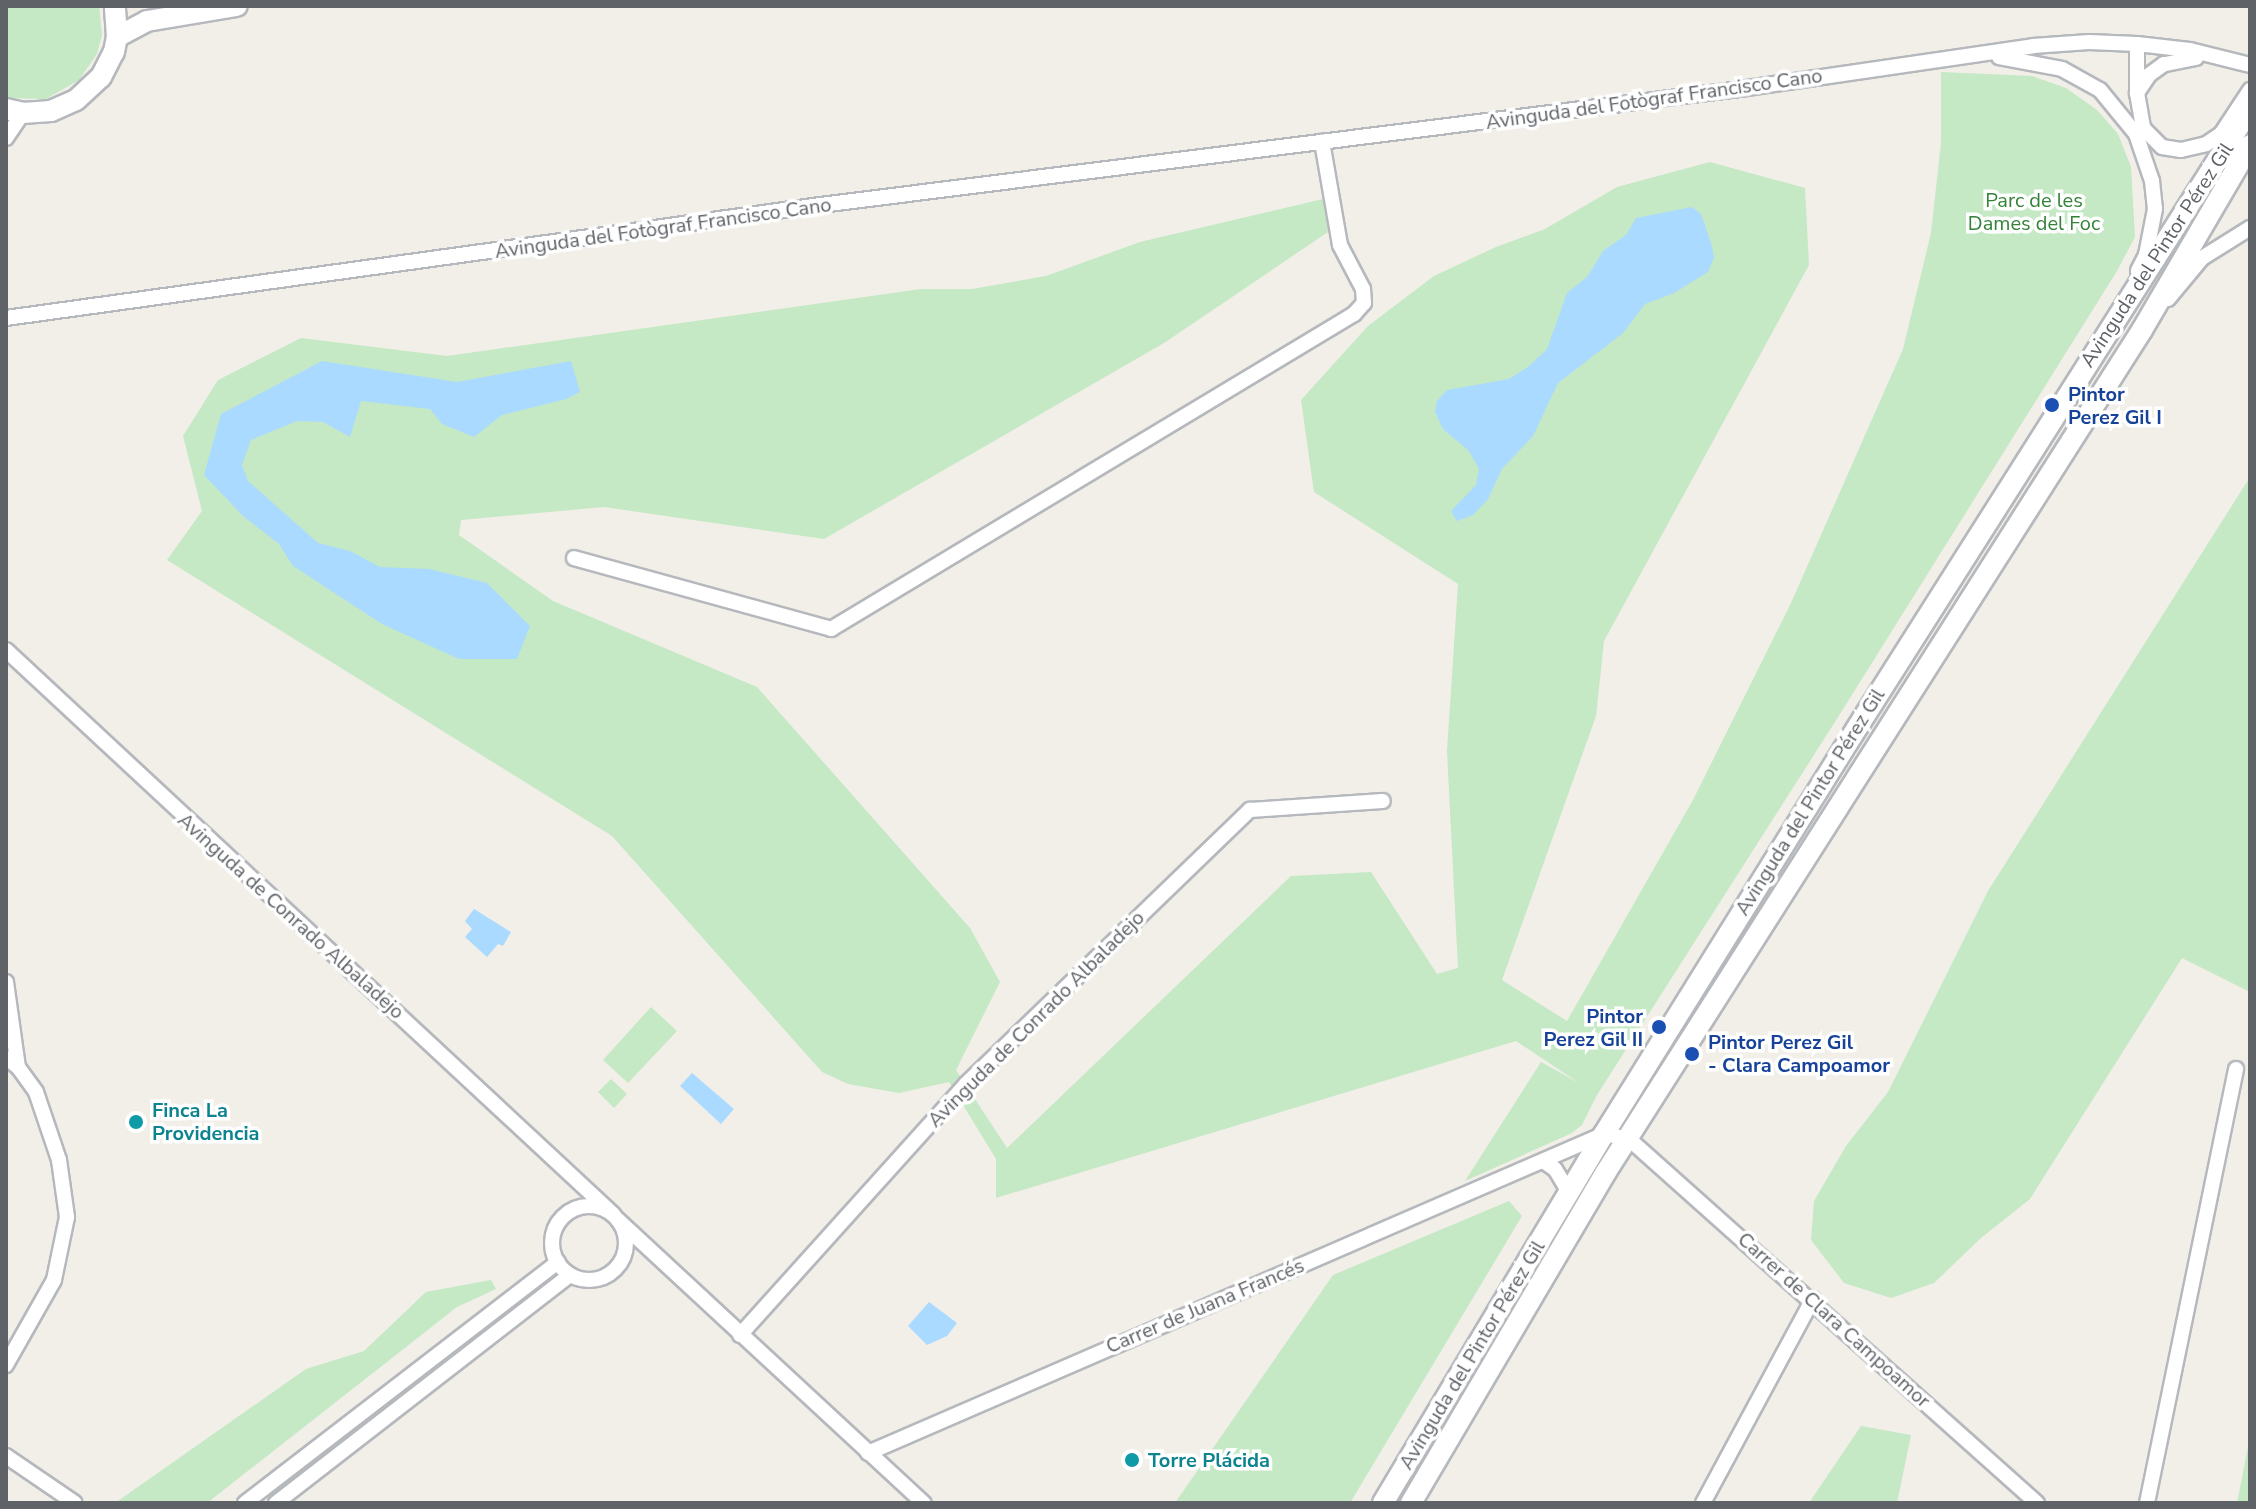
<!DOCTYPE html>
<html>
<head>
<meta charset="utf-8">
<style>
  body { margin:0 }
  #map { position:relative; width:2256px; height:1509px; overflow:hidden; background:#f1efe8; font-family:"Nunito Sans",sans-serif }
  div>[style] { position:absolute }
  .green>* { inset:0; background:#c5e8c5 }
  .water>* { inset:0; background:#aadaff }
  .roads { filter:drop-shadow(2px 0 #b5b8bc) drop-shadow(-2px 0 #b5b8bc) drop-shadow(0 2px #b5b8bc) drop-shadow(0 -2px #b5b8bc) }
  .street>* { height:14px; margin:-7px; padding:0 7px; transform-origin:7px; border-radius:7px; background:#fff }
  .street>.ring { margin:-7px; padding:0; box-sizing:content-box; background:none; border:14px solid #fff; border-radius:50% }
  .secondary>* { height:20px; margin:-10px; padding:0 10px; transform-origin:10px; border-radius:10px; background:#fff }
  .dots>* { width:22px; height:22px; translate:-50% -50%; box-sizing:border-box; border:4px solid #fff; border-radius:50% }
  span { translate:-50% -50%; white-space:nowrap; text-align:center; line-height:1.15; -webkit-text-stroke:7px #fff; paint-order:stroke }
  .street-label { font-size:20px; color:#5f6368 }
  .park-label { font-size:20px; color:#348238 }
  .transit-label { font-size:20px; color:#164399; font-weight:700 }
  .left { translate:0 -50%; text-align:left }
  .right { translate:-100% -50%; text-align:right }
  .culture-label { font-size:20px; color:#0d838f; font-weight:700 }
  .frame { position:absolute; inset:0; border:8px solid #5f6368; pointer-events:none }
</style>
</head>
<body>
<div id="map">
  <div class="green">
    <div style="clip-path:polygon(6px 6px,99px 6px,102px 35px,97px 54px,79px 80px,46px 99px,6px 98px)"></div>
    <div style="clip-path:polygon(1941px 72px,2032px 76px,2066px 88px,2097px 110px,2118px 134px,2131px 167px,2135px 237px,2117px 271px,1840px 714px,1597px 1095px,1582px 1125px,1572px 1133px,1465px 1181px,1541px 1062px,1579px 1083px,1516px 1041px,996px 1198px,996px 1159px,949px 1082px,899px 1093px,848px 1084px,822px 1072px,612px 836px,167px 560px,202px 511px,183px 436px,218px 380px,301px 338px,447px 356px,921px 289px,972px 289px,1046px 276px,1140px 242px,1323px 199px,1328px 232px,1164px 343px,824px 539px,604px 507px,461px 520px,459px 535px,553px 601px,757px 687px,970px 928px,1000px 982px,956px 1070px,1007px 1148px,1291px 876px,1371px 872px,1437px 974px,1458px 968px,1447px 751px,1458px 584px,1314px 492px,1301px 400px,1368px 326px,1434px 276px,1496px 247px,1545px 229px,1617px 187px,1710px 162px,1805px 188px,1809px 265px,1604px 641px,1596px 716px,1502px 980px,1567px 1021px,1693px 800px,1791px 603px,1903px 349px,1931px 233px,1941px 143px)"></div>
    <div style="clip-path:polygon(2250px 477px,2250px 992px,2182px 958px,2030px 1199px,1981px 1238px,1934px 1283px,1891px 1298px,1844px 1283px,1811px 1240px,1814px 1201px,1846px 1146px,1888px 1092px,1988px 891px)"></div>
    <div style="clip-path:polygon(651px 1007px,677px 1031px,628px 1083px,603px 1060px)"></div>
    <div style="clip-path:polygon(611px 1079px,627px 1094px,614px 1108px,598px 1092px)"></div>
    <div style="clip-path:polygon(1509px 1201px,1522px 1216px,1350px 1503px,1175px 1503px,1333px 1275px)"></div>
    <div style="clip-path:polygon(491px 1280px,496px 1289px,457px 1307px,207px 1503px,115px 1503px,306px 1369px,364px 1351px,426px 1292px)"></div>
    <div style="clip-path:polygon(1861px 1426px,1911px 1435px,1897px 1503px,1809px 1503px)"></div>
    <div style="clip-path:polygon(2250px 1437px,2250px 1503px,2237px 1503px)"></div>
  </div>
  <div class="water">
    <div style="clip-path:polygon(1692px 207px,1701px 214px,1712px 246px,1714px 258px,1708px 272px,1674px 293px,1645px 304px,1623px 333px,1558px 383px,1533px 436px,1502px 469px,1488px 499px,1473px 515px,1457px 521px,1451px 511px,1476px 485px,1479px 469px,1469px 451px,1443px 429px,1435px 412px,1437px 401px,1447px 390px,1509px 379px,1528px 367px,1547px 349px,1567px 293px,1588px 276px,1603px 251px,1626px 235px,1636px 218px)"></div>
    <div style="clip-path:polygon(322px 361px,457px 382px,571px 361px,580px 392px,566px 399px,502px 415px,474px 437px,442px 424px,430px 409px,361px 401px,350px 437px,323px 422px,297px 421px,251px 440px,242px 465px,248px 481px,318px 543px,350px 551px,380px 567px,429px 569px,487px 583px,530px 626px,517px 659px,459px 659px,382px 624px,293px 566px,279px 544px,243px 516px,204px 475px,221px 414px)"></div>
    <div style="clip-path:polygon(474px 909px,511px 932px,503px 946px,498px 944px,487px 957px,465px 937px,472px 929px,465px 921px)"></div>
    <div style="clip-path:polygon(692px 1073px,734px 1109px,721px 1124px,680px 1086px)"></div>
    <div style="clip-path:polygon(929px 1302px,957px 1323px,947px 1336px,927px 1345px,908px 1326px)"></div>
  </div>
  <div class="roads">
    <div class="street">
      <div style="left:2137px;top:44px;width:49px;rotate:90deg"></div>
      <div style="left:1999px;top:57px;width:64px;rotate:10.8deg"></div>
      <div style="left:2062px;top:69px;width:43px;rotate:28.9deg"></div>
      <div style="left:2100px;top:90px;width:57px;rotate:50.7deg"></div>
      <div style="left:2136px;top:134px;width:50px;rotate:71.2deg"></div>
      <div style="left:2152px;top:181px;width:28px;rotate:84deg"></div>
      <div style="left:2155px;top:209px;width:47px;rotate:101.1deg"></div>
      <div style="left:2146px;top:255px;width:18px;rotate:117deg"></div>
      <div style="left:2196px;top:58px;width:33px;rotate:169deg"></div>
      <div style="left:2164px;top:64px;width:19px;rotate:144deg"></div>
      <div style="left:2149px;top:75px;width:22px;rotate:124deg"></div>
      <div style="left:2137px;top:93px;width:36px;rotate:80deg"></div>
      <div style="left:2143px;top:128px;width:27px;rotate:45deg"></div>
      <div style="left:2162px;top:147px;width:19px;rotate:9deg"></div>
      <div style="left:2181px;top:150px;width:26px;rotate:-13deg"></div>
      <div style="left:2206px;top:144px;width:18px;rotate:-34deg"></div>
      <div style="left:2221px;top:134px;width:53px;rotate:-56.6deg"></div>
      <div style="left:6px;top:138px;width:30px;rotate:-56deg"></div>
      <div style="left:2168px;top:299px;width:53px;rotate:-50.3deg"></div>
      <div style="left:2202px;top:258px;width:57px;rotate:-32deg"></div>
      <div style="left:6px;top:318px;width:815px;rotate:-7.9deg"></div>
      <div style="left:813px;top:206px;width:934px;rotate:-7.19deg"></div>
      <div style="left:1740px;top:89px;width:296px;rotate:-8.3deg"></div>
      <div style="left:2033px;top:46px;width:56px;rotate:-4.1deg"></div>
      <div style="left:2089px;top:42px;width:48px;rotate:2.4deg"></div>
      <div style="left:2137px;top:44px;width:53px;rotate:6.5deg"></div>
      <div style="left:2190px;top:50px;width:62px;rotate:14deg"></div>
      <div style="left:574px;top:558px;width:267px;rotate:15.4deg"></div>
      <div style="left:831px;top:629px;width:611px;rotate:-31.06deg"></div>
      <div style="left:1354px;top:314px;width:15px;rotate:-48deg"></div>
      <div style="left:1364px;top:303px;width:14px;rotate:-94deg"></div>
      <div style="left:1363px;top:289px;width:50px;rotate:-117.6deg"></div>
      <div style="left:1340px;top:245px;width:105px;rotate:-99.9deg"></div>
      <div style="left:6px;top:650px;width:829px;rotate:42.9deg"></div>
      <div style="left:6px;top:982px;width:86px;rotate:82deg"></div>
      <div style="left:6px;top:1058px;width:15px;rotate:37deg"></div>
      <div style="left:18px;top:1067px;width:31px;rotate:54deg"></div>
      <div style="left:36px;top:1092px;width:72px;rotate:71.3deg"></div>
      <div style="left:59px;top:1160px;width:58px;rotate:82deg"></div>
      <div style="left:67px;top:1217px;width:64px;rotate:101.7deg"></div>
      <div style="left:54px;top:1280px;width:98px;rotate:119.5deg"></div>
      <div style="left:1543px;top:1161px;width:14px;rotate:34deg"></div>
      <div style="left:1555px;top:1169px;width:27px;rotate:59deg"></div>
      <div class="ring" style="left:552px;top:1206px;width:60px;height:60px"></div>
      <div style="left:618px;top:1220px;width:417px;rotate:42.8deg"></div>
      <div style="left:740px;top:1335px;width:338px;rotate:-48deg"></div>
      <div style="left:966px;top:1084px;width:395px;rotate:-44deg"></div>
      <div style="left:1250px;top:810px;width:133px;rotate:-3.9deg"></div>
      <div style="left:868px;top:1453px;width:802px;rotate:-23.43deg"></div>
      <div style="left:1604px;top:1134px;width:25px;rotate:11deg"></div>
      <div style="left:1629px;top:1139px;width:547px;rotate:41.74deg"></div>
      <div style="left:6px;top:1456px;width:83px;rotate:34.3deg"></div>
      <div style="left:245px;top:1503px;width:395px;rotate:-37.6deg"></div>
      <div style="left:276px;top:1503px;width:372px;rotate:-37.8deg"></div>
      <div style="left:1703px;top:1503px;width:232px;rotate:-61.7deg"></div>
      <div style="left:2147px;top:1503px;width:443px;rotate:-78.4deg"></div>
    </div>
    <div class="secondary">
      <div style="left:117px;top:37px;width:34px;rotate:-28deg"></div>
      <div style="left:147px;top:21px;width:91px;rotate:-9.5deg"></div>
      <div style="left:6px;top:109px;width:17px;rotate:13deg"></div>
      <div style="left:23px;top:113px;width:28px;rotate:-4deg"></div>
      <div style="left:51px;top:111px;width:27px;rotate:-24deg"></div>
      <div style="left:76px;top:100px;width:34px;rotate:-43deg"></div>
      <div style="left:101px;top:77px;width:28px;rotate:-63deg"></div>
      <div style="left:114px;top:52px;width:15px;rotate:-79deg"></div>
      <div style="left:117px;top:37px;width:31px;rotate:-94deg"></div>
      <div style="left:1383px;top:1503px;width:430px;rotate:-59.1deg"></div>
      <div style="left:1604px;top:1134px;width:452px;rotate:-58.1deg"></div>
      <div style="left:1843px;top:750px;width:759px;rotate:-57.59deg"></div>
      <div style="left:1411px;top:1503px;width:384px;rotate:-59.5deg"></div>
      <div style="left:1606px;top:1172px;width:998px;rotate:-57.52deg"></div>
      <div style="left:2142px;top:330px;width:214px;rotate:-59.7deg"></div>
    </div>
  </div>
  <div class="dots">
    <div style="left:2052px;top:405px;background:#1a4fb4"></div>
    <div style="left:1659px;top:1027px;background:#1a4fb4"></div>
    <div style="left:1692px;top:1054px;background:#1a4fb4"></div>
    <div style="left:136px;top:1122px;background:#0f9aa8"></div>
    <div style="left:1132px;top:1460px;background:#0f9aa8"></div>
  </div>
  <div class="street-label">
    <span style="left:1654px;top:99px;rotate:-8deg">Avinguda del Fotògraf Francisco Cano</span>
    <span style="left:663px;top:228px;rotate:-8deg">Avinguda del Fotògraf Francisco Cano</span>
    <span style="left:2157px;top:255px;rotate:-57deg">Avinguda del Pintor Pérez Gil</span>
    <span style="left:1810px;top:802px;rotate:-58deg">Avinguda del Pintor Pérez Gil</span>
    <span style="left:291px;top:916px;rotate:42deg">Avinguda de Conrado Albaladejo</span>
    <span style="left:1036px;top:1019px;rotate:-45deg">Avinguda de Conrado Albaladejo</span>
    <span style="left:1205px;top:1306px;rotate:-23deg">Carrer de Juana Francés</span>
    <span style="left:1834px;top:1320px;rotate:42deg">Carrer de Clara Campoamor</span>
    <span style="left:1472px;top:1355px;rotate:-59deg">Avinguda del Pintor Pérez Gil</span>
  </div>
  <div class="park-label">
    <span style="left:2034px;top:212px">Parc de les<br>Dames del Foc</span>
  </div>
  <div class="transit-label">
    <span class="left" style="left:2068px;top:406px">Pintor<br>Perez Gil I</span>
    <span class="right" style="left:1643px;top:1028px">Pintor<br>Perez Gil II</span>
    <span class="left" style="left:1708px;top:1054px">Pintor Perez Gil<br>- Clara Campoamor</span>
  </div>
  <div class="culture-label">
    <span class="left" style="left:152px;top:1122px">Finca La<br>Providencia</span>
    <span class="left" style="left:1148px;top:1460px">Torre Plácida</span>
  </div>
  <div class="frame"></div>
</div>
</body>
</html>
